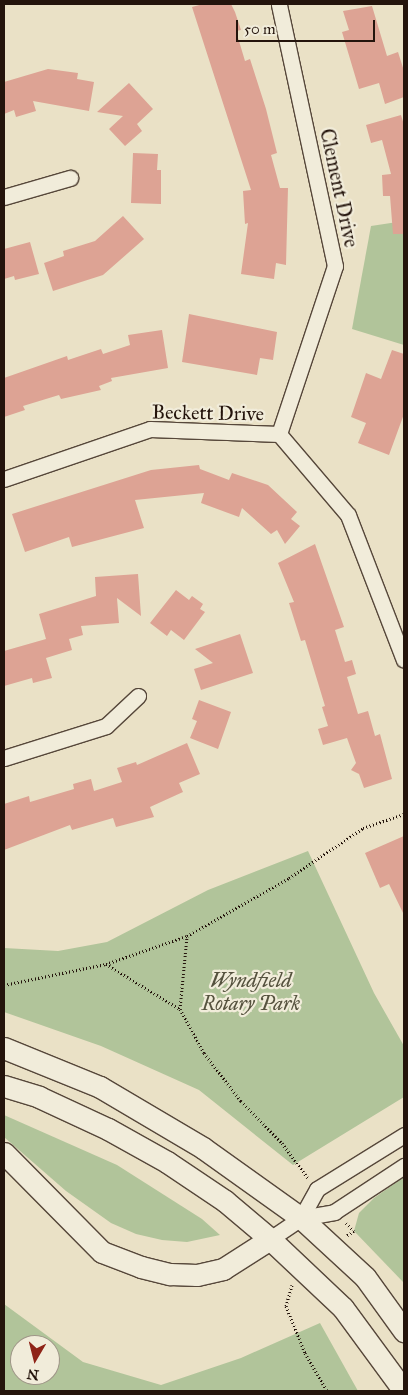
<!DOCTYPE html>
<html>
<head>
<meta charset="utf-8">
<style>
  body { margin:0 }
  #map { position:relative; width:408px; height:1395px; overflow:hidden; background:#eae1c6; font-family:"IM FELL Great Primer",serif }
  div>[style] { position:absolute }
  .green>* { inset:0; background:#b1c49a }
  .building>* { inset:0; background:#dda394 }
  .path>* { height:3px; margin-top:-1.5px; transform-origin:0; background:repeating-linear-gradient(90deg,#24140c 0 1px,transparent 0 3.5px) }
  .roads { filter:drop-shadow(1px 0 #56473a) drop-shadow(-1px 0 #56473a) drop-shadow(0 1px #56473a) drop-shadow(0 -1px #56473a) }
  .minor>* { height:15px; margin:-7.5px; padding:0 7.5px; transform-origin:7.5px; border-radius:7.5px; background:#f1ecda }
  .secondary>* { height:21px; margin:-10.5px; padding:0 10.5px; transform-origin:10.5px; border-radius:10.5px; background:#f1ecda }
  span { translate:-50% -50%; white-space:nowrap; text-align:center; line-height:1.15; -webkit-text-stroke:4.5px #f1ecda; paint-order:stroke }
  .street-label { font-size:20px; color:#24140c }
  .park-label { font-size:20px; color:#55523e; font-style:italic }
  .frame { position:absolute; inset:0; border:5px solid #24140c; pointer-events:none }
  .north { position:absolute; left:10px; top:1335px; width:50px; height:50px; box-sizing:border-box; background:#f1ecda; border:1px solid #9f9688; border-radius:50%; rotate:188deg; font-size:14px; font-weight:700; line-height:20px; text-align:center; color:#24140c }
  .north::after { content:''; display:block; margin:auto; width:18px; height:22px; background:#8f2418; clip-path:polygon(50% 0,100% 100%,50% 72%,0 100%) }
  .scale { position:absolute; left:236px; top:20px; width:139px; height:22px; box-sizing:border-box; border:2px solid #24140c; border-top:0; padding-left:6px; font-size:15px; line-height:18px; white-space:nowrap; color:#24140c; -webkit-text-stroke:4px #f1ecda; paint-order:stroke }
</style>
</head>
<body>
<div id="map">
  <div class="green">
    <div style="clip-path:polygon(404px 221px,404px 345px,352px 329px,371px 226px)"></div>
    <div style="clip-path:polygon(308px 851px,374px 993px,404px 1046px,404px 1097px,293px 1165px,199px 1090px,101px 1046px,4px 1012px,4px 948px,58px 951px,107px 942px,208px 890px)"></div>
    <div style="clip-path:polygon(4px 1115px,117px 1165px,202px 1219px,220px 1235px,187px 1242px,162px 1240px,136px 1234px,111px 1223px,66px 1191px,4px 1137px)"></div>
    <div style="clip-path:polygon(404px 1177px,404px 1283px,354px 1231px,359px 1213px,374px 1198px)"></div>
    <div style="clip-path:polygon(evenodd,4px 1304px,83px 1362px,161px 1385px,241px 1358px,320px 1323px,358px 1391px,4px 1391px,4px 1304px,20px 1345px,50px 1345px,50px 1375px,20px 1375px,20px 1345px)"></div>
  </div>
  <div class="building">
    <div style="clip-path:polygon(203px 4px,231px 4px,235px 12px,241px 30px,236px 31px,245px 61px,250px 59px,266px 109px,277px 153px,271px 155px,280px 188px,288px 188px,286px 265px,276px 263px,274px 279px,241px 274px,248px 223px,245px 224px,243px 191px,251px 190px,192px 7px)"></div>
    <div style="clip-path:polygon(372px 6px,387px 56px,398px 52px,404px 71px,404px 97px,385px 104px,379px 83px,359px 89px,342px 32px,349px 30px,343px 11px)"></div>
    <div style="clip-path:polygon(48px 69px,78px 73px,77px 79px,94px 82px,89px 111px,33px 101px,36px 111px,16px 117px,14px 110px,4px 114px,4px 82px)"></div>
    <div style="clip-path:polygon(129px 83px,153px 109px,137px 124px,142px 131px,125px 146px,109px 129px,123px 116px,97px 112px)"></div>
    <div style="clip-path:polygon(401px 115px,404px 125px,404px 234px,393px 234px,390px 196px,383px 196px,382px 175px,391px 174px,382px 140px,371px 143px,366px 125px)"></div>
    <div style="clip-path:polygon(133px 153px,158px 154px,157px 170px,161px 170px,161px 204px,131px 203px)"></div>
    <div style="clip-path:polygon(123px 216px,144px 239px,103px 275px,53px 291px,44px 263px,64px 256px,63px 251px,95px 241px)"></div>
    <div style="clip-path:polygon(30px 242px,39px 274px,15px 280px,14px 276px,4px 279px,4px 249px)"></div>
    <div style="clip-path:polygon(189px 314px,277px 332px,273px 360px,260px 358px,257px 375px,182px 362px)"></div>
    <div style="clip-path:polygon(162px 330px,168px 368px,111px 378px,112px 381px,99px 386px,101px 390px,61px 399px,59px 395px,23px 406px,25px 410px,4px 417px,4px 378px,67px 356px,68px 360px,101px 349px,103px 354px,130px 345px,128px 335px)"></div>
    <div style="clip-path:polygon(392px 350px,404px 354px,404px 414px,389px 455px,358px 443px,366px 423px,351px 417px,366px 373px,381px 379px)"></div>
    <div style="clip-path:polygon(199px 465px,200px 469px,229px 480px,232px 473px,268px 485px,297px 512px,291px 519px,300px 526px,285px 544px,277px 530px,271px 534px,242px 508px,239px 517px,201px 503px,204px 493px,135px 500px,144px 528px,72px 547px,69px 537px,25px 552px,12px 514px,151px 470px)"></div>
    <div style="clip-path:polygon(315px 544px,344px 627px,335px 630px,345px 662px,352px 660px,356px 674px,347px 677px,358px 714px,368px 711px,375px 736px,380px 734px,392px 779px,364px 788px,359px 774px,351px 770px,356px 763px,347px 738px,323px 745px,318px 729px,328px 726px,322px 707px,325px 706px,305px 640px,301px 641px,289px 603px,294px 602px,278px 563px)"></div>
    <div style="clip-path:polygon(138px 574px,141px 616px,117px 598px,119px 623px,81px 626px,83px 635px,69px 639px,72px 650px,46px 658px,52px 678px,33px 683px,32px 678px,4px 686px,4px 651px,46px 639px,39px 614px,96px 596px,95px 577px)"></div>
    <div style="clip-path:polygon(176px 590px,189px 600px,192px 596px,203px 604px,200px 609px,205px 612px,184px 640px,171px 630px,167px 636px,150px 623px)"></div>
    <div style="clip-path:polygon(240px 634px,253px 673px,201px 690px,194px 669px,213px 663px,195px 649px)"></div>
    <div style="clip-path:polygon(199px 700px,231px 712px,218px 749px,190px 738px,197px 721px,192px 719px)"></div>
    <div style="clip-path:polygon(187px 743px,200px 774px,179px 783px,183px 792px,150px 807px,154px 817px,116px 827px,113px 818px,72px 830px,70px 825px,4px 850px,4px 804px,29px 796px,30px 802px,74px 789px,73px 784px,91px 779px,94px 791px,122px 782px,117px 768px,136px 762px,137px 765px)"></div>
    <div style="clip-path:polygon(404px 836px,404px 915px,389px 884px,380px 888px,365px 853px)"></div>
  </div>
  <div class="path">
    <div style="left:106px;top:964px;width:87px;rotate:31.3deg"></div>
    <div style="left:180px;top:1009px;width:50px;rotate:61.4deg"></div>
    <div style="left:204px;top:1053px;width:61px;rotate:52.4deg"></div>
    <div style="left:241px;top:1101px;width:59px;rotate:45.7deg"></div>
    <div style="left:282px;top:1143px;width:44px;rotate:53.4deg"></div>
    <div style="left:4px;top:985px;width:104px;rotate:-11.6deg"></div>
    <div style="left:106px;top:964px;width:86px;rotate:-19.1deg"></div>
    <div style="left:187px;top:936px;width:117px;rotate:-29.6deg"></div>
    <div style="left:289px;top:878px;width:89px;rotate:-34deg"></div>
    <div style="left:363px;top:828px;width:43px;rotate:-18.9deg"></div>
    <div style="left:180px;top:1009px;width:73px;rotate:-84.5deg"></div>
    <div style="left:346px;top:1223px;width:11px;rotate:45deg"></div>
    <div style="left:354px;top:1231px;width:9px;rotate:148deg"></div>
    <div style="left:292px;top:1285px;width:22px;rotate:106deg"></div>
    <div style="left:286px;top:1306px;width:51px;rotate:68deg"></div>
    <div style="left:305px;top:1353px;width:44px;rotate:59.9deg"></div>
  </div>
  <div class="roads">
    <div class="minor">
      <div style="left:4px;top:197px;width:69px;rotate:-16.1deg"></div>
      <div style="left:279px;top:434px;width:177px;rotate:-71.6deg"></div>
      <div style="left:335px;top:266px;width:268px;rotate:-102.1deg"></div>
      <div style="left:4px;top:479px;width:154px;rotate:-18.9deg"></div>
      <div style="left:150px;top:429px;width:129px;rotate:2.2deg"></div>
      <div style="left:279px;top:434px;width:106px;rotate:49.6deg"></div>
      <div style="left:348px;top:515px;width:155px;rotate:68.9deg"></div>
      <div style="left:4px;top:758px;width:107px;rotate:-17.4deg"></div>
      <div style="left:106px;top:726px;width:44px;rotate:-43.2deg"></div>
      <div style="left:301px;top:1218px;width:33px;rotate:-61deg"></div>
      <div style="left:317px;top:1189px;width:102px;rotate:-31.8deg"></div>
      <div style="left:270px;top:1239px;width:37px;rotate:-34deg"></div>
      <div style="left:301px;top:1218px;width:34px;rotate:-10deg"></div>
      <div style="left:334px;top:1212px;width:84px;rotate:-33.3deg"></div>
    </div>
    <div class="secondary">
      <div style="left:4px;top:1048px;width:104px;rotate:22.1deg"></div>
      <div style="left:100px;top:1087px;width:120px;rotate:30.6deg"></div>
      <div style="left:203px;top:1148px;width:120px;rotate:35.5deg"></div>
      <div style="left:301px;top:1218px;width:87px;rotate:42.7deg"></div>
      <div style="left:365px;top:1277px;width:67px;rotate:54.2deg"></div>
      <div style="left:4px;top:1086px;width:37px;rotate:17deg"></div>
      <div style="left:39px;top:1097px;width:76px;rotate:24.9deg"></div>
      <div style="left:108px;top:1129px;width:68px;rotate:29.2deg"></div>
      <div style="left:167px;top:1162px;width:70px;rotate:33.9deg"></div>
      <div style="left:225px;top:1201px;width:59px;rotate:40.2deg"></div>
      <div style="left:270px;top:1239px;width:100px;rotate:43.4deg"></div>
      <div style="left:343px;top:1308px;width:103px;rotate:53.7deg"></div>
      <div style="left:4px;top:1153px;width:139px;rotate:45.3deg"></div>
      <div style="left:102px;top:1252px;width:42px;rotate:21deg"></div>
      <div style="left:141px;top:1267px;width:30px;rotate:14deg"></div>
      <div style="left:170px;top:1274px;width:27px;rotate:2deg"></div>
      <div style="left:197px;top:1275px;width:27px;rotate:-13deg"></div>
      <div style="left:223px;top:1269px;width:56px;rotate:-32.6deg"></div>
    </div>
  </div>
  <div class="street-label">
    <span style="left:339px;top:188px;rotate:78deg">Clement Drive</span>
    <span style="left:208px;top:413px;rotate:1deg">Beckett Drive</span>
  </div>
  <div class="park-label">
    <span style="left:251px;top:992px">Wyndfield<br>Rotary Park</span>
  </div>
  <div class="frame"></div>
  <div class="north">N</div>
  <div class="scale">50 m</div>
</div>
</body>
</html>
